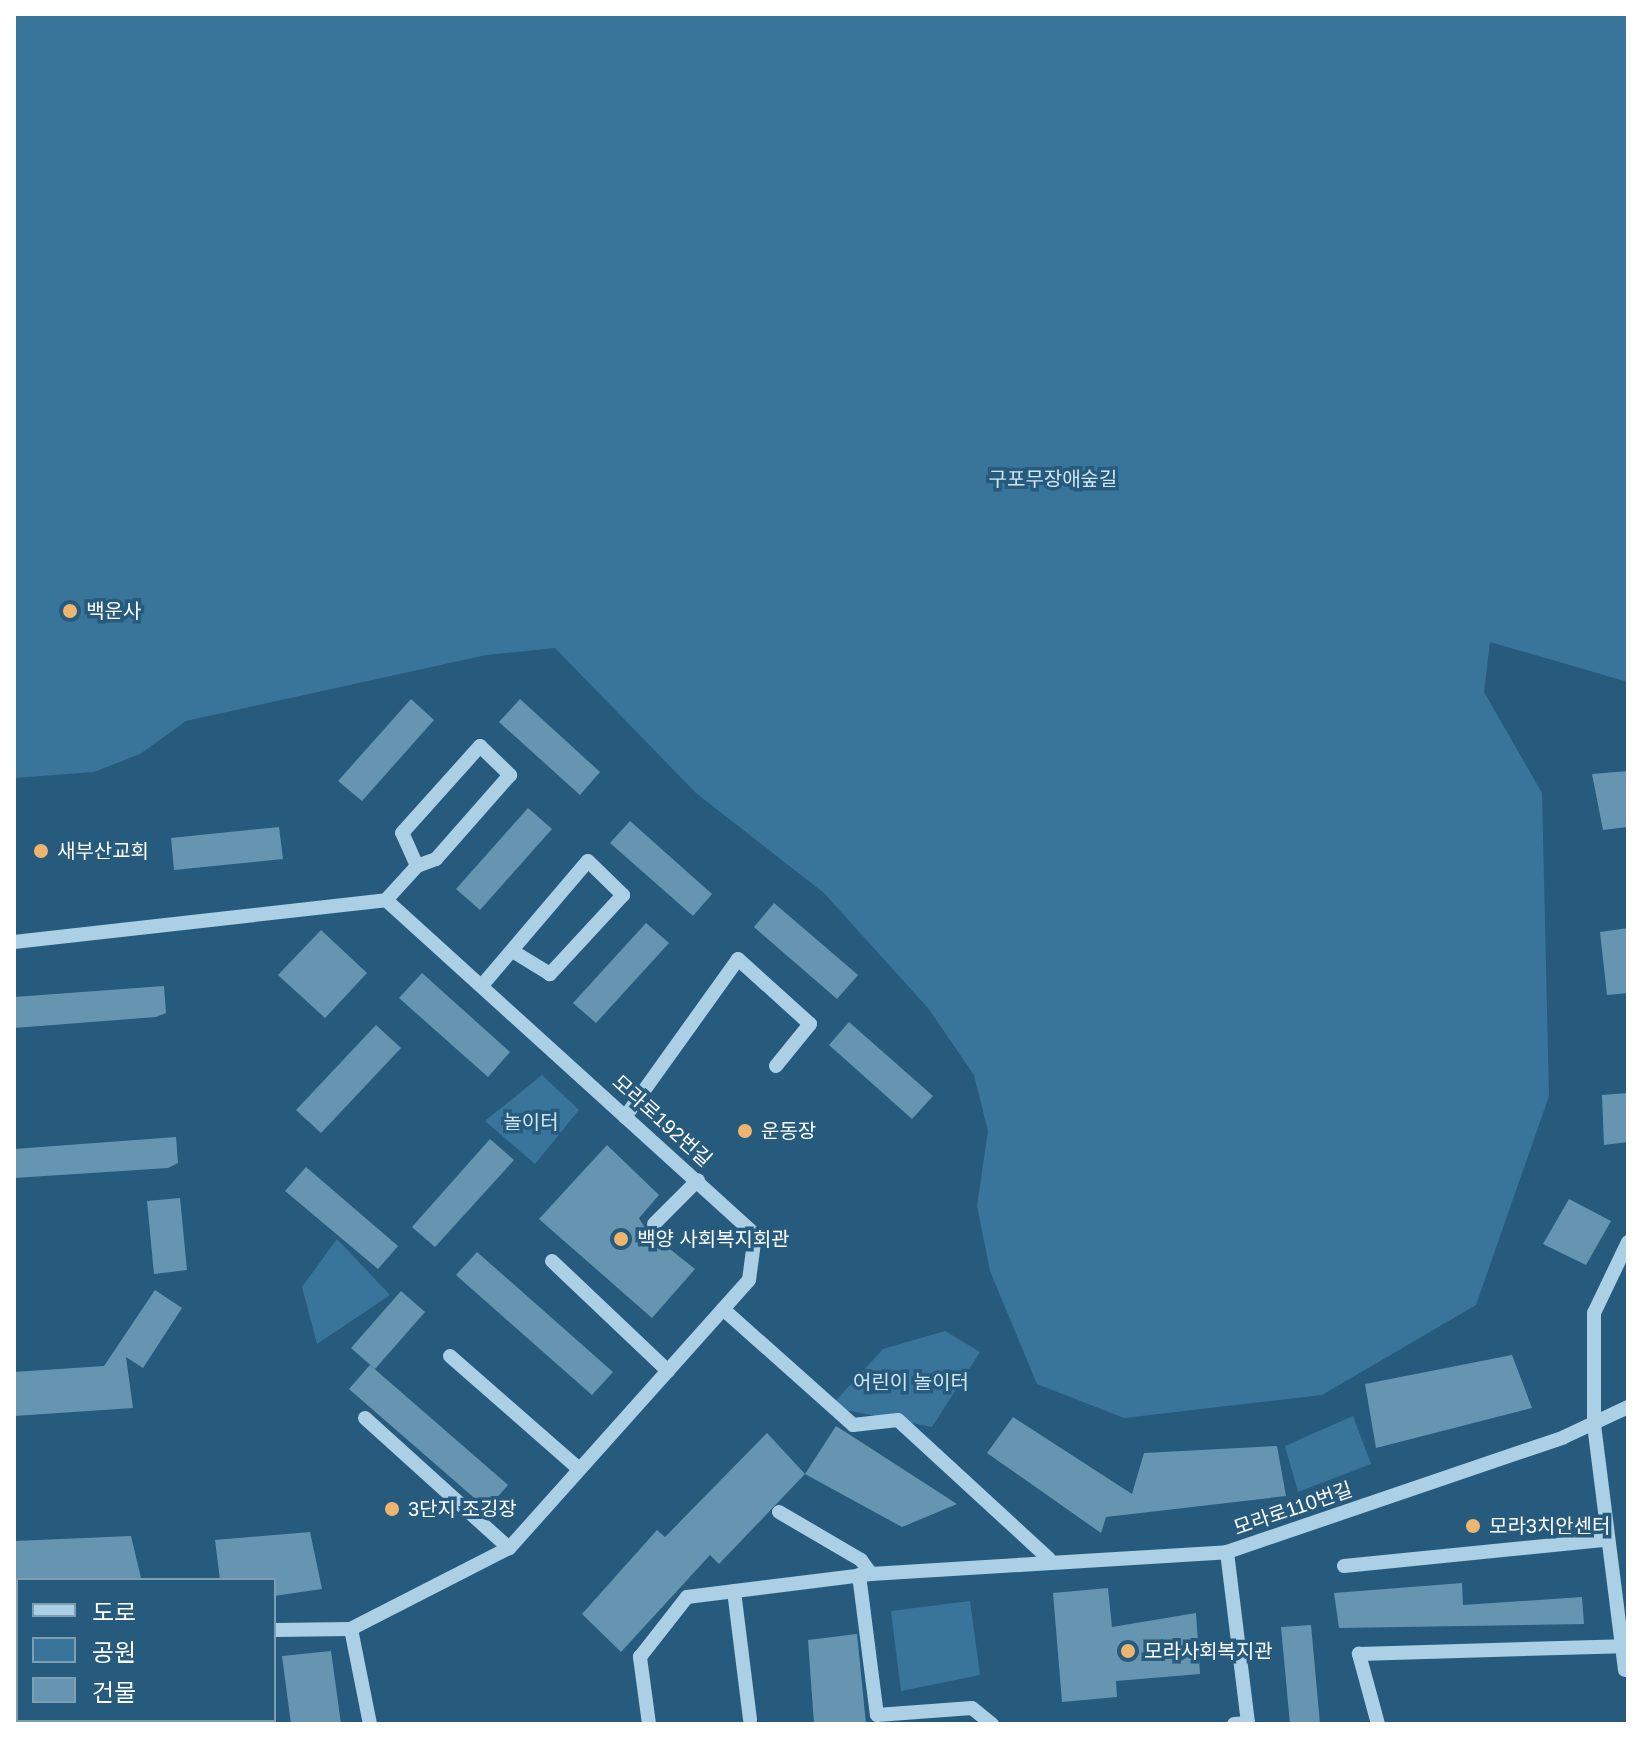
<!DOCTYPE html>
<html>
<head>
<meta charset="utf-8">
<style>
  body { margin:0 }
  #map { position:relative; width:1642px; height:1738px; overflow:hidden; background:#265b7d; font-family:Helvetica,"Noto Sans KR",sans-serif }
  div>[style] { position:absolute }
  .green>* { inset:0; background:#39759b }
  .building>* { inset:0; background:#6695b2 }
  .minor>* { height:14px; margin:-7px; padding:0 7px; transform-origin:7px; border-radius:7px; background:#abcfe5 }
  .dots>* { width:22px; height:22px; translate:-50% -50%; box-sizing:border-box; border:4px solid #265b7d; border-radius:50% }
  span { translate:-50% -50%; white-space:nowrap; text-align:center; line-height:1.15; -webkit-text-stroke:7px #265b7d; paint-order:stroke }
  .park-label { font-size:20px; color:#cee6f4 }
  .poi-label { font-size:20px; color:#fff }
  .left { translate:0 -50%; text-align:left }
  .street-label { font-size:20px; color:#fff }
  .frame { position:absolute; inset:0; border:16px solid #fff; pointer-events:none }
  .legend { position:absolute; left:16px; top:1578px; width:260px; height:144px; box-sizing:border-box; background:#265b7d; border:2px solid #7d9db1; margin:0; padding:10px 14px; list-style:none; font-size:24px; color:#fff }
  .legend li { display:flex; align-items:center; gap:16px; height:40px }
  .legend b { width:40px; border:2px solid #7d9db1 }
</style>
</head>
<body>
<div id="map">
  <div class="green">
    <div style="clip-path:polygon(14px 14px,1628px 14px,1628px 682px,1490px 642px,1484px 692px,1542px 793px,1549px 1096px,1476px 1305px,1322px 1395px,1124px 1418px,1037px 1384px,990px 1271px,977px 1206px,988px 1131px,974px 1075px,928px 1008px,824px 893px,696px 793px,555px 648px,486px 655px,186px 721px,140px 754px,94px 772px,14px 778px)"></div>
    <div style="clip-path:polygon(542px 1075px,579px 1110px,535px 1164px,485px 1121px)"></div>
    <div style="clip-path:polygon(337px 1239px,390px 1295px,317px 1344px,302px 1287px)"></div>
    <div style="clip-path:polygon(945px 1331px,980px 1352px,932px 1427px,830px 1407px,883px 1349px)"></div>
    <div style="clip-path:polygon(1353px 1416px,1371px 1464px,1298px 1492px,1285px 1446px)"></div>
    <div style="clip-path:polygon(970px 1601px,980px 1675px,901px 1691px,891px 1611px)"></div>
    <div style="clip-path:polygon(14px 1693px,18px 1720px,161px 1724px,14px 1724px)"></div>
  </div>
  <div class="building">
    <div style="clip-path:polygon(411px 699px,434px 720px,362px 801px,338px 781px)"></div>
    <div style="clip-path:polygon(520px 699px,600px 772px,580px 795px,499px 722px)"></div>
    <div style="clip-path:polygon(1628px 771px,1628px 827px,1603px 830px,1592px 774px)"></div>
    <div style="clip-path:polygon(528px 808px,552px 829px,480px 910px,456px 889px)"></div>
    <div style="clip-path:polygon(630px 821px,712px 894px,693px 916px,610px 843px)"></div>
    <div style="clip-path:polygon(279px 827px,283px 859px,174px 870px,171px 838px)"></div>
    <div style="clip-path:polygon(774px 903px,858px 975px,837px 999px,754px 927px)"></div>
    <div style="clip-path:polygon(646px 923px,669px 943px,596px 1023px,573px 1003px)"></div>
    <div style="clip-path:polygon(1628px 928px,1628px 993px,1607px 995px,1600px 932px)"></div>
    <div style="clip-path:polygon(321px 930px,367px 973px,325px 1018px,278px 975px)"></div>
    <div style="clip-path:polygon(422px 973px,510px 1052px,488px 1077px,399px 998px)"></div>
    <div style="clip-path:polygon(164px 986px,166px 1013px,156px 1017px,14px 1028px,14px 997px)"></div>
    <div style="clip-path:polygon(849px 1022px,933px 1096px,912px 1119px,829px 1045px)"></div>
    <div style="clip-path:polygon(376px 1025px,401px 1048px,321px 1133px,296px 1110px)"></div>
    <div style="clip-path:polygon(1628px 1093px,1628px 1142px,1604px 1145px,1602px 1095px)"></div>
    <div style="clip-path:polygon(176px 1137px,178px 1163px,168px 1168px,14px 1178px,14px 1149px)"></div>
    <div style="clip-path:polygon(490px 1139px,514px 1160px,435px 1247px,412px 1227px)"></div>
    <div style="clip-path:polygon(607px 1145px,659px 1195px,639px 1218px,646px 1230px,695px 1269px,652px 1318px,539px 1219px)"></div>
    <div style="clip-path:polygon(306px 1167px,398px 1246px,378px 1269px,285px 1191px)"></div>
    <div style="clip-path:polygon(180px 1198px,187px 1270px,154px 1274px,147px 1201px)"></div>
    <div style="clip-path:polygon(1569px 1199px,1611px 1221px,1586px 1265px,1543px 1244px)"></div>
    <div style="clip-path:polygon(477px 1252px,613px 1372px,592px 1395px,456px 1275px)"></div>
    <div style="clip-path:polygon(155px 1290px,182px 1308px,143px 1368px,126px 1357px,133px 1408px,14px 1416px,14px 1372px,104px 1366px)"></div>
    <div style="clip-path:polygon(401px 1291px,425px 1312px,375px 1369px,351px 1348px)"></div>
    <div style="clip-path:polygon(1512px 1355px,1532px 1408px,1376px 1448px,1365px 1384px)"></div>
    <div style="clip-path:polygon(370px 1365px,508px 1485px,487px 1509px,349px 1389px)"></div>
    <div style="clip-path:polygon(1013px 1417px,1132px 1494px,1144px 1453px,1277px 1446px,1286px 1496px,1106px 1517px,1101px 1533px,987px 1453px)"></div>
    <div style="clip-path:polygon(836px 1426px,847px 1433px,957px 1504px,902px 1527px,805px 1474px)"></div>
    <div style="clip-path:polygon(767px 1433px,805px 1474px,719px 1564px,710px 1555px,621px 1652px,582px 1614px,657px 1530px,665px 1537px)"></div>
    <div style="clip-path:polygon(310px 1532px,322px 1589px,274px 1596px,274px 1580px,220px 1580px,215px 1540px)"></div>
    <div style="clip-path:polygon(131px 1536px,141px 1578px,14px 1580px,14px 1541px)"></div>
    <div style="clip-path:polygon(1462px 1583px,1463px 1605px,1582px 1597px,1584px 1624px,1339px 1628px,1334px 1593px)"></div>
    <div style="clip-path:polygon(1108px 1588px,1112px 1627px,1196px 1613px,1200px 1674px,1116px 1681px,1117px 1697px,1062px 1702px,1053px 1593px)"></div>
    <div style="clip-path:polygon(1311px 1625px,1320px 1724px,1290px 1724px,1281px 1627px)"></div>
    <div style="clip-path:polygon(857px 1634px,866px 1724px,814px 1724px,808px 1640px)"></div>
    <div style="clip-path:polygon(331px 1651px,341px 1724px,291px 1724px,282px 1656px)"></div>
  </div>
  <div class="minor">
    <div style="left:386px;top:900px;width:46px;rotate:-47.6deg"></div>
    <div style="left:417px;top:866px;width:36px;rotate:-114deg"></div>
    <div style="left:402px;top:833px;width:117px;rotate:-48.1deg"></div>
    <div style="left:480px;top:746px;width:42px;rotate:44deg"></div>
    <div style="left:510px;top:775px;width:112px;rotate:131.4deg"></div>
    <div style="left:436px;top:859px;width:20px;rotate:160deg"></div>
    <div style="left:14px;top:942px;width:374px;rotate:-6.4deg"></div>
    <div style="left:386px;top:900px;width:498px;rotate:42.2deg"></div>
    <div style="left:755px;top:1235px;width:45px;rotate:97.6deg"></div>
    <div style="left:749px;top:1280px;width:360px;rotate:131.8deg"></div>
    <div style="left:509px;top:1548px;width:178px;rotate:152.9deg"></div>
    <div style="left:351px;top:1629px;width:77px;rotate:179.3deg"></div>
    <div style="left:484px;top:983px;width:160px;rotate:-49.6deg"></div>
    <div style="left:588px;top:861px;width:49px;rotate:44.2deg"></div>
    <div style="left:623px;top:895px;width:108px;rotate:132.7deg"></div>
    <div style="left:550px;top:974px;width:42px;rotate:-148.6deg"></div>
    <div style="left:625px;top:1117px;width:194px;rotate:-54.4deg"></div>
    <div style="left:738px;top:959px;width:97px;rotate:42.1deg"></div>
    <div style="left:810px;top:1024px;width:54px;rotate:129deg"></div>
    <div style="left:654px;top:1224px;width:62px;rotate:-45deg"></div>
    <div style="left:552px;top:1261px;width:160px;rotate:43.5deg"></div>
    <div style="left:723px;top:1309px;width:174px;rotate:41.7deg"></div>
    <div style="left:853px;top:1425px;width:45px;rotate:-6.3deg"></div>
    <div style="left:898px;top:1420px;width:205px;rotate:42.6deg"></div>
    <div style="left:450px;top:1356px;width:171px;rotate:41.2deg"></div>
    <div style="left:365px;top:1418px;width:194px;rotate:42.1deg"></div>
    <div style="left:779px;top:1512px;width:95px;rotate:30.3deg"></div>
    <div style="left:861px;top:1560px;width:17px;rotate:54deg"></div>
    <div style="left:1227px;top:1552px;width:172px;rotate:83deg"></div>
    <div style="left:1248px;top:1723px;width:14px;rotate:176deg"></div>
    <div style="left:1344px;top:1566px;width:263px;rotate:-5.7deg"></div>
    <div style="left:859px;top:1575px;width:141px;rotate:82.7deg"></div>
    <div style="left:877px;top:1715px;width:95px;rotate:-4.2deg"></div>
    <div style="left:972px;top:1708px;width:26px;rotate:39deg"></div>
    <div style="left:734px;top:1591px;width:130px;rotate:82.9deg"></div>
    <div style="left:351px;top:1629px;width:97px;rotate:78.7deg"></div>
    <div style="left:14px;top:1634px;width:4px"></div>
    <div style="left:1625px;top:1670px;width:249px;rotate:-97.2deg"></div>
    <div style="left:1594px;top:1423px;width:110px;rotate:-90deg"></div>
    <div style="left:1594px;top:1313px;width:79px;rotate:-64.4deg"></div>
    <div style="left:649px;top:1724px;width:68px;rotate:-97.7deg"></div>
    <div style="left:640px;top:1657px;width:76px;rotate:-51.9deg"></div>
    <div style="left:687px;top:1597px;width:185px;rotate:-7.1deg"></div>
    <div style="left:871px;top:1574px;width:357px;rotate:-3.5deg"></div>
    <div style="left:1227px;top:1552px;width:356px;rotate:-18.8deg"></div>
    <div style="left:1564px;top:1437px;width:71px;rotate:-25.1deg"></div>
    <div style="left:1378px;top:1724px;width:73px;rotate:-105.2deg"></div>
    <div style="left:1359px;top:1654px;width:263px;rotate:-1.7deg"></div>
  </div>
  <div class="dots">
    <div style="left:70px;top:611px;background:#eeb570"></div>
    <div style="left:41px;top:851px;background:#eeb570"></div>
    <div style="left:745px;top:1131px;background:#eeb570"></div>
    <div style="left:621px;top:1239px;background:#eeb570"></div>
    <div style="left:392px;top:1509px;background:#eeb570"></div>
    <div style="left:1473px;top:1526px;background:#eeb570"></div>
    <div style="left:1128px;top:1651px;background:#eeb570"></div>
  </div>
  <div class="park-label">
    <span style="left:1053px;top:479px">구포무장애숲길</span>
    <span style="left:531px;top:1122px">놀이터</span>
    <span style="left:911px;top:1382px">어린이 놀이터</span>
  </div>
  <div class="poi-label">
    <span class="left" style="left:86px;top:611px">백운사</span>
    <span class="left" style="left:57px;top:851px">새부산교회</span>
    <span class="left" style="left:761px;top:1131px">운동장</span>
    <span class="left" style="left:637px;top:1239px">백양 사회복지회관</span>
    <span class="left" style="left:408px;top:1509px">3단지 조깅장</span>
    <span class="left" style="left:1489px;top:1526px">모라3치안센터</span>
    <span class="left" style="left:1144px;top:1651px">모라사회복지관</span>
  </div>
  <div class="street-label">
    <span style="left:662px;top:1121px;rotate:42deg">모라로192번길</span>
    <span style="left:1293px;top:1509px;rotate:-19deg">모라로110번길</span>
  </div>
  <div class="frame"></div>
  <ul class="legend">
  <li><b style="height:10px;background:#abcfe5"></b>도로</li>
  <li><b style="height:22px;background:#39759b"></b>공원</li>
  <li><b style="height:22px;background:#6695b2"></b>건물</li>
  </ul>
</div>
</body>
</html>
